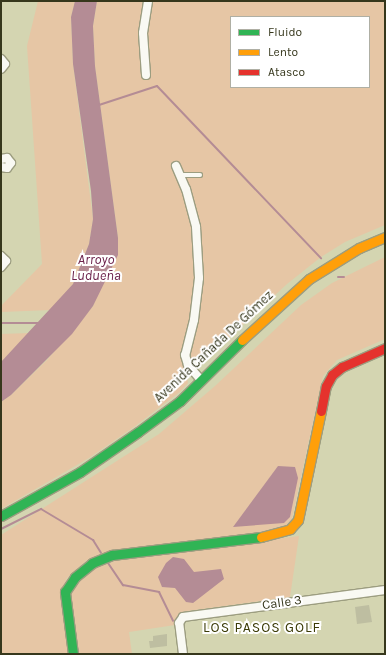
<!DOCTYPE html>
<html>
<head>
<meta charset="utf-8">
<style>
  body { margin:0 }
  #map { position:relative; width:386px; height:655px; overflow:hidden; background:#d4d5b1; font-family:Karla,sans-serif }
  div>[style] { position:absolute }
  .green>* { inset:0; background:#e6c6a5 }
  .water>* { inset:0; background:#b48c95 }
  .stream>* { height:2px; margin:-1px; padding:0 1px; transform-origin:1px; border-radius:1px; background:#b48c95 }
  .building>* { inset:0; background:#bebea1 }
  .roads { filter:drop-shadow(1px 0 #9c9d80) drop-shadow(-1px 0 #9c9d80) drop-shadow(0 1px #9c9d80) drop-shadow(0 -1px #9c9d80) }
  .lane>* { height:4px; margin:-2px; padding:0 2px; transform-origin:2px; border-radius:2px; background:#f9f9f3 }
  .street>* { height:8px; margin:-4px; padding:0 4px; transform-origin:4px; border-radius:4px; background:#f9f9f3 }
  .fast>* { height:9px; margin:-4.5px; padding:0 4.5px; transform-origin:4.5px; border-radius:4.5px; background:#30b455 }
  .slow>* { height:9px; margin:-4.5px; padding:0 4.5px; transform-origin:4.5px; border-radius:4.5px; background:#ff9f0a }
  .jam>* { height:9px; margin:-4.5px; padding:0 4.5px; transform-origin:4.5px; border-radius:4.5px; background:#e5322d }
  span { translate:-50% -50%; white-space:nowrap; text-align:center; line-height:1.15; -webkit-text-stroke:4px #fff; paint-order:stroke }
  .street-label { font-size:13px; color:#36371c }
  .water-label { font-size:14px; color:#6d244d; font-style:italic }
  .neighbourhood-label { font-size:14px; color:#3b3b07; letter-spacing:1px }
  .frame { position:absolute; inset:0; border:2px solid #36371c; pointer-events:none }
  .legend { position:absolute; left:230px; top:16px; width:140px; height:72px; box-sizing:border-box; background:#fff; border:1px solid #afafa4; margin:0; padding:5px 7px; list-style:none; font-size:12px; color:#36371c }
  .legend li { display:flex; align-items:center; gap:8px; height:20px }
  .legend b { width:20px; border:1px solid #afafa4 }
</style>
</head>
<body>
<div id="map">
  <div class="green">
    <div style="clip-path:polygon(38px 1px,75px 1px,71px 17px,73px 64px,93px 219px,89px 244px,73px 284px,51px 310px,1px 312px,1px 306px,42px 264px,27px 46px)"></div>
    <div style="clip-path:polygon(evenodd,97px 1px,385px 1px,385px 225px,345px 242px,321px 257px,287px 284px,209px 356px,198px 355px,185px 364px,188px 383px,180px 392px,134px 427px,89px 458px,1px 509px,1px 402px,11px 395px,47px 360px,93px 306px,118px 238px,95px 66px,93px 26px,97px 1px,231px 17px,369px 17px,369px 87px,231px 87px,231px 17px)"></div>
    <div style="clip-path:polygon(385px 257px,385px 339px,337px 360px,323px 376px,291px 523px,281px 531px,87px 560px,67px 578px,61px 592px,68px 654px,1px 654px,1px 535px,159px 434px,215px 386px,301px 305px,332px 283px)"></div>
    <div style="clip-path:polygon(30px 333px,1px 362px,1px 334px)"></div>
    <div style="clip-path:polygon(299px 536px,290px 597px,188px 611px,178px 615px,175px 625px,129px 632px,132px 654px,77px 654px,70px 592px,80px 578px,91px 570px,115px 561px)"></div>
  </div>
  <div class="water">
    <div style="clip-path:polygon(75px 1px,97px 1px,93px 26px,95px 66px,118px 238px,118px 255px,93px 306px,72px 334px,11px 395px,1px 402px,1px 362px,73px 284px,89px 244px,93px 219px,91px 191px,73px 64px,71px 17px)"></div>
    <div style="clip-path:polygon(278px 466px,295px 467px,298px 478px,290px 517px,284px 523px,233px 527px)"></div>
    <div style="clip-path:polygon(173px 557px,184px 559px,194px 572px,221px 569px,224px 579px,193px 603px,186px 602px,175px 588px,162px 587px,158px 577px,166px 563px)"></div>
  </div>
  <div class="stream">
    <div style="left:99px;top:105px;width:61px;rotate:-18.1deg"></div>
    <div style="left:157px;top:86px;width:238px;rotate:46.4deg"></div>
    <div style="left:338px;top:277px;width:6px"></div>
    <div style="left:1px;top:323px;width:40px"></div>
    <div style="left:1px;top:529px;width:45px;rotate:-26.6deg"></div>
    <div style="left:41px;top:509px;width:61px;rotate:30.8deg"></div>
    <div style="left:93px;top:540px;width:15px;rotate:58deg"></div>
    <div style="left:108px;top:563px;width:27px;rotate:56deg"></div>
    <div style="left:123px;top:585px;width:37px;rotate:11deg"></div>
    <div style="left:159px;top:592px;width:32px;rotate:64deg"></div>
  </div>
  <div class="building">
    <div style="clip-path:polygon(369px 605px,372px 622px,357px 624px,355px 607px)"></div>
    <div style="clip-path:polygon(167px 634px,167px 646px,150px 648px,149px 641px,153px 641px,153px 636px)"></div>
  </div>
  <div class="roads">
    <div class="lane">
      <div style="left:180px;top:175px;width:20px"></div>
    </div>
    <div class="street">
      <div style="left:1px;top:59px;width:6px;rotate:51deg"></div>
      <div style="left:5px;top:64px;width:6px;rotate:129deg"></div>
      <div style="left:146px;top:75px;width:42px;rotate:-94.1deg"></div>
      <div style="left:143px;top:33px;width:32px;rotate:-81deg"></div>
      <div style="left:1px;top:159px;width:6px;rotate:-9deg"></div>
      <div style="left:7px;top:158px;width:6px;rotate:51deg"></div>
      <div style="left:11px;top:163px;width:6px;rotate:129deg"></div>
      <div style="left:7px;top:168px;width:6px;rotate:-171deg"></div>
      <div style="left:176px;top:166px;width:25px;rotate:67deg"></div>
      <div style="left:186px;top:189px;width:39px;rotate:75deg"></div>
      <div style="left:196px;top:227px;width:51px;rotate:86.6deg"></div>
      <div style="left:199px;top:278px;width:42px;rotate:96.8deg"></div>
      <div style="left:194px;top:320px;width:36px;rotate:104deg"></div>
      <div style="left:185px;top:355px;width:10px;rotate:73deg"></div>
      <div style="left:188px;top:365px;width:20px;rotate:49deg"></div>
      <div style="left:1px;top:256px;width:7px;rotate:45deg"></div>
      <div style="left:6px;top:261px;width:8px;rotate:130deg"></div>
      <div style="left:183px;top:654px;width:31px;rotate:-97deg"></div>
      <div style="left:179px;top:623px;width:7px;rotate:-56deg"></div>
      <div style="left:183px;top:617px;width:204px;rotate:-7.6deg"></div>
    </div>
    <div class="fast">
      <div style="left:1px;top:516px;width:90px;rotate:-29.1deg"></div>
      <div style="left:80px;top:472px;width:70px;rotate:-34.6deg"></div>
      <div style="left:138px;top:432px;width:52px;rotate:-36.4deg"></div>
      <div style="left:180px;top:401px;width:87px;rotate:-44.5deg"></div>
      <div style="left:73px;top:654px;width:63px;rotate:-97.4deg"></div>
      <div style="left:65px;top:592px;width:18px;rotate:-56deg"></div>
      <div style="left:75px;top:577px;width:22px;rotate:-39deg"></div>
      <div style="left:92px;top:563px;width:22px;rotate:-22deg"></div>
      <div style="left:112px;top:555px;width:150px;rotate:-6.9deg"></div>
    </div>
    <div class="slow">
      <div style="left:242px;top:340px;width:91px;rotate:-42.3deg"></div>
      <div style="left:309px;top:279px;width:59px;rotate:-31.8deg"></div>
      <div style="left:359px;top:248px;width:28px;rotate:-23deg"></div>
      <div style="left:261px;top:537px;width:30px;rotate:-15deg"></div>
      <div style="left:290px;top:529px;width:12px;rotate:-48deg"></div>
      <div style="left:298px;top:520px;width:111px;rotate:-78.1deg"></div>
    </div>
    <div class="jam">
      <div style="left:321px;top:411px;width:25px;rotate:-79deg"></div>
      <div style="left:326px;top:386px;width:13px;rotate:-61deg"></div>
      <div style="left:332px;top:375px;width:13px;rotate:-39deg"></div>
      <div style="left:342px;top:367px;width:47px;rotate:-23.8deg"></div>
    </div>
  </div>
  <div class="street-label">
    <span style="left:214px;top:347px;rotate:-43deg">Avenida Cañada De Gómez</span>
    <span style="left:282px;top:603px;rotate:-8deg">Calle 3</span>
  </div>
  <div class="water-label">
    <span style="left:96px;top:268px">Arroyo<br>Ludueña</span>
  </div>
  <div class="neighbourhood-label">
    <span style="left:262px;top:628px">LOS PASOS GOLF</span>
  </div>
  <div class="frame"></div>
  <ul class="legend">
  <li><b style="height:5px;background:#30b455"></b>Fluido</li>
  <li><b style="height:5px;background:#ff9f0a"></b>Lento</li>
  <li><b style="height:5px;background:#e5322d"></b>Atasco</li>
  </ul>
</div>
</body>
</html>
